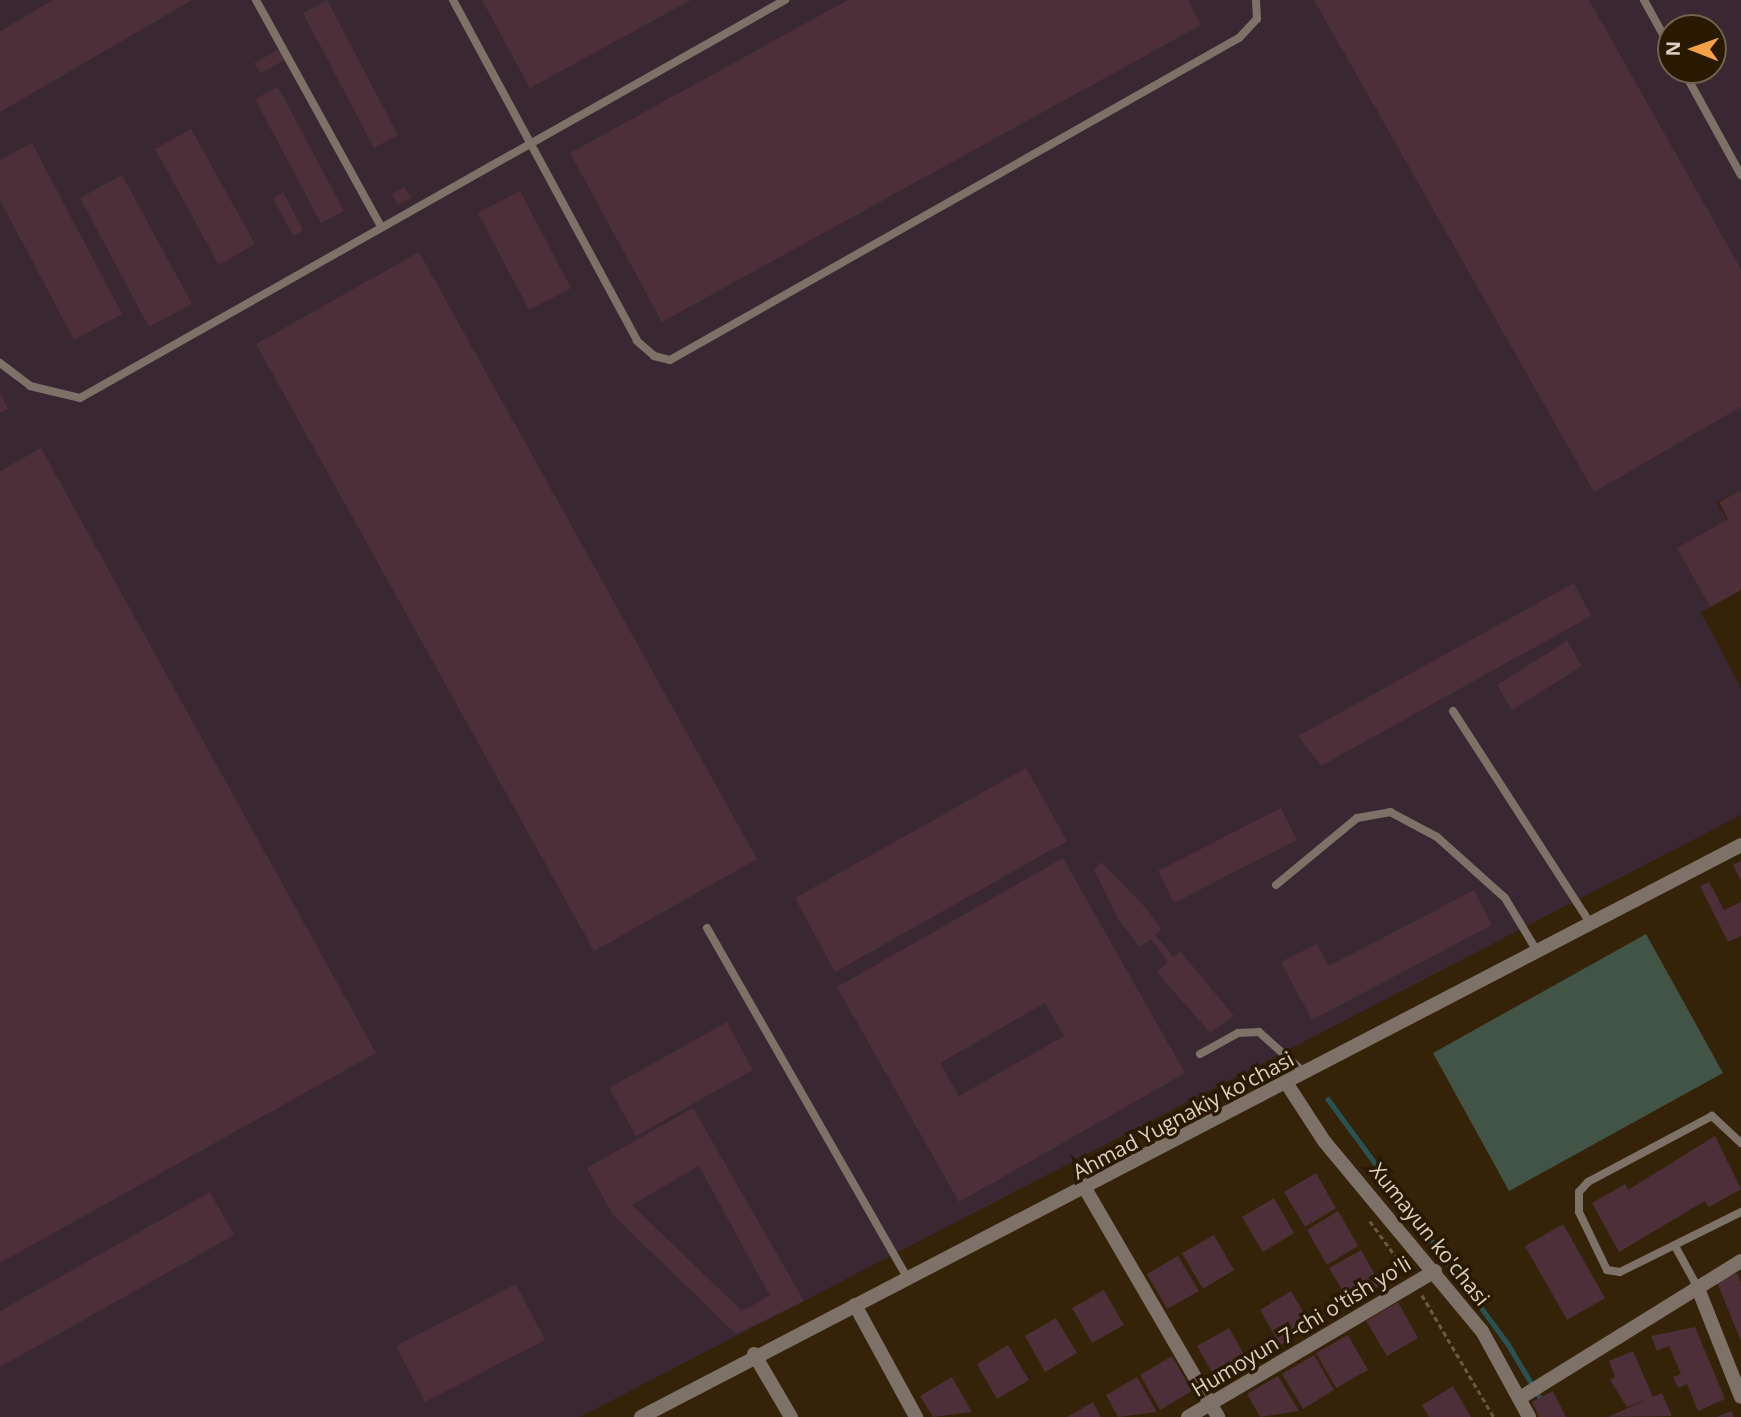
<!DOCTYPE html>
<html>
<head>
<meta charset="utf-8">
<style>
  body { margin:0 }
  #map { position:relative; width:1741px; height:1417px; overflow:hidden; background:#342308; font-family:"Open Sans",sans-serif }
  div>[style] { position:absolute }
  .industrial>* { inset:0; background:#392832 }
  .green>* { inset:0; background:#425445 }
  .stream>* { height:4.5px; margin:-2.25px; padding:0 2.25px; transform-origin:2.25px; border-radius:2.25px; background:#2a5154 }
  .building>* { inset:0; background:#4c2f38 }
  .path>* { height:2.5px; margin-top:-1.25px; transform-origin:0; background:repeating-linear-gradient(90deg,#685941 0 5px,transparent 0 8.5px) }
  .lane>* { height:8px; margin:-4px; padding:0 4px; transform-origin:4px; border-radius:4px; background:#7d7168 }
  .street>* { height:14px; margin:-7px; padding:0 7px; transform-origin:7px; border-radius:7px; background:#7d7168 }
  span { translate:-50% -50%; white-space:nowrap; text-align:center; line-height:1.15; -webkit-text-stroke:7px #291900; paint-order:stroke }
  .street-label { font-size:21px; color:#dbd0c1 }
  .north { position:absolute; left:1657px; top:14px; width:70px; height:70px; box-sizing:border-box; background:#291900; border:2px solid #70624d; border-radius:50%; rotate:271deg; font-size:19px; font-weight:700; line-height:28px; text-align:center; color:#dbd0c1 }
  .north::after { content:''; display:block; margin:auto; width:24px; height:32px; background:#f5a246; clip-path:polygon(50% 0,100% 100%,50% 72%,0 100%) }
</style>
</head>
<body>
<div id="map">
  <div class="industrial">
    <div style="clip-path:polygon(evenodd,0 0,1741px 0,1741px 490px,1717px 502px,1727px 520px,1677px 548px,1710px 607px,1701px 612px,1741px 688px,1741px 815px,580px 1417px,0 1417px,0 0,1671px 28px,1713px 28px,1713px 70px,1671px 70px,1671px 28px)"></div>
  </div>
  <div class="green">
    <div style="clip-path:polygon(1646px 934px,1723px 1073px,1509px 1191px,1433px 1053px)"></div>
  </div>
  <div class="stream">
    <div style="left:1328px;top:1099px;width:304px;rotate:53.7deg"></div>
    <div style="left:1508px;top:1344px;width:66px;rotate:59.2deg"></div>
  </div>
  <div class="building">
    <div style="clip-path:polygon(53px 0,192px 0,0 112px,0 31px)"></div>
    <div style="clip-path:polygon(327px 0,398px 135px,374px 148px,303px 13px)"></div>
    <div style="clip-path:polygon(482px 0,691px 0,530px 88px)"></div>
    <div style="clip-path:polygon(848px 0,1188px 0,1201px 25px,662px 322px,570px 153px)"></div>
    <div style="clip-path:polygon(1314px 0,1589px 0,1741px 269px,1741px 407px,1594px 492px)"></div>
    <div style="clip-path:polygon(279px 49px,285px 60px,260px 73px,254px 63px)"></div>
    <div style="clip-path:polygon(278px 87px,344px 211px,321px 223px,255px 99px)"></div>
    <div style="clip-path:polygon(191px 129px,255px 244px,219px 265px,155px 149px)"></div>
    <div style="clip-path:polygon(32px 143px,122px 314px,74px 340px,0 200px,0 160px)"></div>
    <div style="clip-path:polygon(122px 175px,192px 304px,149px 327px,80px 198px)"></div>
    <div style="clip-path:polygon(405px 187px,411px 198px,398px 205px,392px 194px)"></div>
    <div style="clip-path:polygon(520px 191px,571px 288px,529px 310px,478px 213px)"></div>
    <div style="clip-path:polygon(283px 192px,303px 230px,293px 236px,273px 198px)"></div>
    <div style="clip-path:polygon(419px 252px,757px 859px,594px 951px,256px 344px)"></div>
    <div style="clip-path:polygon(0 393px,8px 409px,0 413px)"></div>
    <div style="clip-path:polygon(41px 448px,376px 1053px,0 1263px,0 471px)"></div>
    <div style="clip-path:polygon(1741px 490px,1741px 590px,1710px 607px,1677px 548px,1728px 519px,1719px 502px)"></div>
    <div style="clip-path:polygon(1574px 583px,1591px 616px,1321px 766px,1298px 736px)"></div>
    <div style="clip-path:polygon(1567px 641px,1582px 666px,1512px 710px,1497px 685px)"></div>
    <div style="clip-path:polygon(1026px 768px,1067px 841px,835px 972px,795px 898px)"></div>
    <div style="clip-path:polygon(1281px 808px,1297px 840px,1174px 903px,1158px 871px)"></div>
    <div style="clip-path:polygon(evenodd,1063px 858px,1185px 1073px,959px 1202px,837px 987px,1063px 858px,1045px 1003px,1064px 1036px,959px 1096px,940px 1063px,1045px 1003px)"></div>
    <div style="clip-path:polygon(1741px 861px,1741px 881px,1733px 865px)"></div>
    <div style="clip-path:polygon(1101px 862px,1146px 908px,1161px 930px,1155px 935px,1174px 957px,1180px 951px,1234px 1016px,1210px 1033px,1157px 972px,1168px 962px,1151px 939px,1140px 947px,1118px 919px,1094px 870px)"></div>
    <div style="clip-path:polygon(1709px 882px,1724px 910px,1741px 902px,1741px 936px,1728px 942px,1700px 886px)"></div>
    <div style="clip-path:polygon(1474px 890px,1492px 925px,1312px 1020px,1281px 962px,1317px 944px,1329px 966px)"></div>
    <div style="clip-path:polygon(727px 1022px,753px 1070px,636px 1136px,609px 1088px)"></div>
    <div style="clip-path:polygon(evenodd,693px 1108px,804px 1301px,736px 1334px,613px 1215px,587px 1168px,693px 1108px,699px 1166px,770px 1296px,742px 1311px,632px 1205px,699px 1166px)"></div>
    <div style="clip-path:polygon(1715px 1136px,1741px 1189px,1709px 1207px,1705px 1201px,1619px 1252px,1592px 1203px,1625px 1184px,1628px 1190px)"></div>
    <div style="clip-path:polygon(1316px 1173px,1336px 1208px,1305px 1227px,1284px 1192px)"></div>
    <div style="clip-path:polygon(210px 1192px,234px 1235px,0 1367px,0 1311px)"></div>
    <div style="clip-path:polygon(1274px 1198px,1294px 1233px,1263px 1252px,1242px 1217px)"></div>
    <div style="clip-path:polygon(1338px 1211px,1358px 1246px,1327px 1265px,1307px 1230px)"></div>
    <div style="clip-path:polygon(1563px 1224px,1605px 1298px,1567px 1320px,1525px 1246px)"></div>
    <div style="clip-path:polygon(1214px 1235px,1234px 1270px,1203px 1289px,1182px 1253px)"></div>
    <div style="clip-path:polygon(1361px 1250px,1381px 1285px,1350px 1303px,1329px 1268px)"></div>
    <div style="clip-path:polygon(1178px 1256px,1199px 1291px,1167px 1309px,1147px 1274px)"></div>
    <div style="clip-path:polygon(1737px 1273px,1741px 1283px,1741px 1341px,1716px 1280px)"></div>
    <div style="clip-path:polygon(516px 1284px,545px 1340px,425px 1402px,396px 1346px)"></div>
    <div style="clip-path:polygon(1104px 1290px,1124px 1325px,1092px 1343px,1072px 1308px)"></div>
    <div style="clip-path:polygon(1291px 1291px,1312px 1327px,1280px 1345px,1260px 1310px)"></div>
    <div style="clip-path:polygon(1398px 1302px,1418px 1338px,1387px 1356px,1366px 1321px)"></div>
    <div style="clip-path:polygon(1056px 1318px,1077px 1353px,1045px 1372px,1025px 1336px)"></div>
    <div style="clip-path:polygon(1695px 1327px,1725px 1399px,1698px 1411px,1687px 1384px,1678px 1388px,1673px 1377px,1681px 1374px,1669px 1346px,1657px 1351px,1651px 1336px)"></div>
    <div style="clip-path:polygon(1229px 1328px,1249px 1363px,1217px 1381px,1197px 1346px)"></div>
    <div style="clip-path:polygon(1348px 1335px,1368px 1370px,1336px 1388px,1316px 1353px)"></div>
    <div style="clip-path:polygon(1008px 1345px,1029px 1380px,997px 1399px,977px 1364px)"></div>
    <div style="clip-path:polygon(1633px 1351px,1653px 1397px,1662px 1393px,1672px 1416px,1608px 1417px,1650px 1398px,1627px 1407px,1610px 1380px,1615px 1377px,1609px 1361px)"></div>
    <div style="clip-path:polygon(1314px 1355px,1334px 1390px,1303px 1409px,1282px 1374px)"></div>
    <div style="clip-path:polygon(1172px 1356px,1192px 1391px,1160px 1410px,1140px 1375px)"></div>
    <div style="clip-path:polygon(1278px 1376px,1299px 1411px,1260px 1417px,1247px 1394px)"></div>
    <div style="clip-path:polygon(952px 1377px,972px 1412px,933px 1417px,920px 1396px)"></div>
    <div style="clip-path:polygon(1137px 1377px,1157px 1412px,1118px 1417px,1106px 1395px)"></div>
    <div style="clip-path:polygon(1453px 1386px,1471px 1417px,1429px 1417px,1422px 1405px)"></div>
    <div style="clip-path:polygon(1553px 1391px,1566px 1417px,1539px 1417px,1532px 1402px)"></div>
    <div style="clip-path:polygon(1093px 1402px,1101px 1417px,1067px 1417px)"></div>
    <div style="clip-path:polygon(1731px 1411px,1734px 1417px,1717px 1417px)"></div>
  </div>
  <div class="path">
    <div style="left:1370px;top:1221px;width:63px;rotate:54deg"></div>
    <div style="left:1422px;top:1295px;width:142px;rotate:59.5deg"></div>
  </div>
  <div class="lane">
    <div style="left:256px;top:0;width:260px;rotate:61.1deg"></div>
    <div style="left:453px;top:0;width:387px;rotate:61.6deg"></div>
    <div style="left:637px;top:341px;width:23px;rotate:41deg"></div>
    <div style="left:654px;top:356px;width:16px;rotate:14deg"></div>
    <div style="left:670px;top:360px;width:654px;rotate:-29.51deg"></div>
    <div style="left:1239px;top:38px;width:26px;rotate:-47deg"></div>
    <div style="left:1257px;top:19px;width:19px;rotate:-93deg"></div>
    <div style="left:1644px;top:0;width:56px;rotate:61.1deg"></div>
    <div style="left:1683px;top:70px;width:120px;rotate:61.1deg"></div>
    <div style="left:0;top:363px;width:38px;rotate:37deg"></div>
    <div style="left:30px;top:386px;width:51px;rotate:13.5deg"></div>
    <div style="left:80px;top:398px;width:810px;rotate:-29.45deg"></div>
    <div style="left:1453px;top:711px;width:252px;rotate:57.1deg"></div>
    <div style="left:1276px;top:885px;width:105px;rotate:-39.6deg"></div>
    <div style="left:1357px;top:818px;width:34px;rotate:-10deg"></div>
    <div style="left:1390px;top:812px;width:53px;rotate:28deg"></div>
    <div style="left:1437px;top:837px;width:91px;rotate:41.9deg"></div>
    <div style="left:1505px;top:898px;width:62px;rotate:58.9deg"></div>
    <div style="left:707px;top:928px;width:400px;rotate:60.2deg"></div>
    <div style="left:1200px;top:1054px;width:43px;rotate:-28.9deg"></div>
    <div style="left:1238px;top:1033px;width:21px;rotate:-3deg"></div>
    <div style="left:1259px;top:1032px;width:63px;rotate:41.8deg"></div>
    <div style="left:1741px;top:1143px;width:40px;rotate:-137deg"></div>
    <div style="left:1712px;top:1116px;width:140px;rotate:152deg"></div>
    <div style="left:1588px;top:1182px;width:13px;rotate:132deg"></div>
    <div style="left:1579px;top:1192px;width:20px;rotate:90deg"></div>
    <div style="left:1579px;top:1212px;width:64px;rotate:64.2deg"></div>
    <div style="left:1607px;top:1270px;width:13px;rotate:9deg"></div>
    <div style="left:1620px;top:1272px;width:135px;rotate:-26.4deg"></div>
    <div style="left:1675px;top:1246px;width:46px;rotate:61.2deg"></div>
  </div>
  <div class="street">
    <div style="left:1287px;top:1084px;width:68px;rotate:57deg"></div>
    <div style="left:1324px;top:1141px;width:247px;rotate:50.3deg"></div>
    <div style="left:1482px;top:1331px;width:98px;rotate:61.3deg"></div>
    <div style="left:1086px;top:1190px;width:263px;rotate:59.8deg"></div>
    <div style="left:1697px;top:1286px;width:119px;rotate:68.4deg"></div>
    <div style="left:855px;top:1305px;width:128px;rotate:61.4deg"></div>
    <div style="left:754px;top:1354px;width:73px;rotate:59.6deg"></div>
    <div style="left:1520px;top:1398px;width:260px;rotate:-31.8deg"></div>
    <div style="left:641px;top:1417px;width:1240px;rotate:-27.47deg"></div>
    <div style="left:1188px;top:1417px;width:287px;rotate:-30.6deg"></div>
  </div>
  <div class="street-label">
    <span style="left:1183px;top:1115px;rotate:-28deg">Ahmad Yugnakiy ko'chasi</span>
    <span style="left:1430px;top:1234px;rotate:51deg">Xumayun ko'chasi</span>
    <span style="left:1301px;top:1326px;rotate:-31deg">Humoyun 7-chi o'tish yo'li</span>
  </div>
  <div class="north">N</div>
</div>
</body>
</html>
